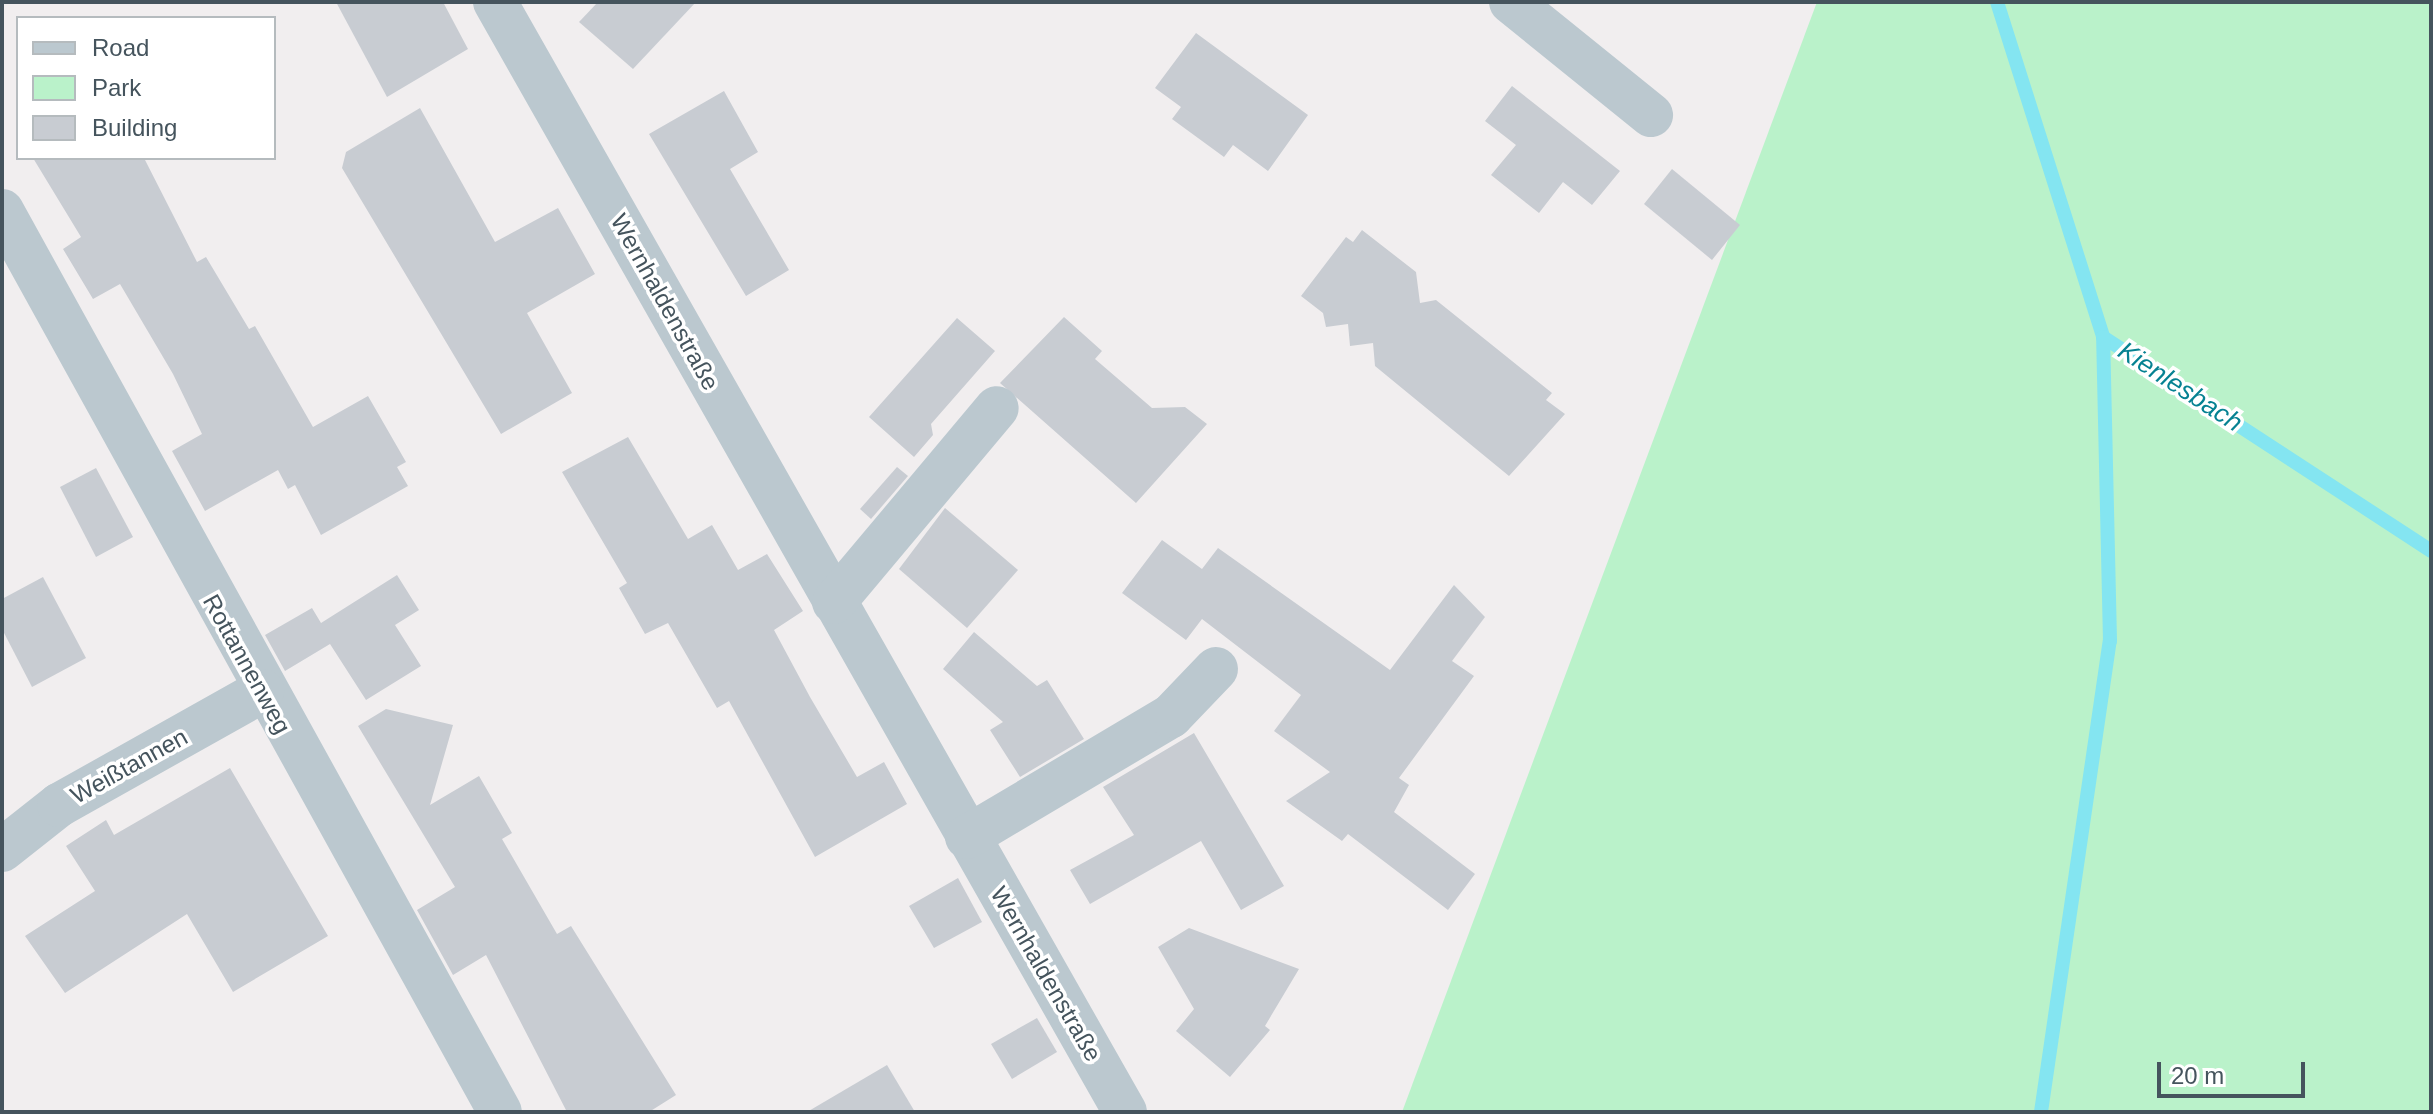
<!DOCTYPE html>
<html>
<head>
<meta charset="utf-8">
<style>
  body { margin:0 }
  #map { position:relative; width:2433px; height:1114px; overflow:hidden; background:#f1eeef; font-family:Arial,sans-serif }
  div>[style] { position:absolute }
  .green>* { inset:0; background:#baf2ca }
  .stream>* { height:14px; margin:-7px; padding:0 7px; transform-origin:7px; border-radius:7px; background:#84e5f1 }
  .building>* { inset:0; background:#c8ccd2 }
  .street>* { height:44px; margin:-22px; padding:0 22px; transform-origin:22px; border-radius:22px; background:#bbc8cf }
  span { translate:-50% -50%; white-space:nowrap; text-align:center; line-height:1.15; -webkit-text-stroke:7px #fff; paint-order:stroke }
  .street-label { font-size:24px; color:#45545d }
  .water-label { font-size:26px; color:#068292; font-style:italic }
  .frame { position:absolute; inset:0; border:4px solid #45545d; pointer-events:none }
  .legend { position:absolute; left:16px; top:16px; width:260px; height:144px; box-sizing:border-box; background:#fff; border:2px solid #b5bbbe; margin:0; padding:10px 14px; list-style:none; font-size:24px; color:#45545d }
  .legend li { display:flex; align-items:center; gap:16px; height:40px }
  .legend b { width:40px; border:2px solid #b5bbbe }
  .scale { position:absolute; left:2157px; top:1062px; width:148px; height:36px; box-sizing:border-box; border:4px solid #45545d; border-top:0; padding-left:10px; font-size:24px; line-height:28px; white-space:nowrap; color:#45545d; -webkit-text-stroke:6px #fff; paint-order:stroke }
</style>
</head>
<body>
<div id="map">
  <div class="green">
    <div style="clip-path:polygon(1817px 2px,2431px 2px,2431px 1112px,1402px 1112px)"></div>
  </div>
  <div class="stream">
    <div style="left:1997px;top:2px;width:351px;rotate:72.4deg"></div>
    <div style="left:2103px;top:337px;width:392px;rotate:33.1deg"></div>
    <div style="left:2041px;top:1112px;width:476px;rotate:-81.7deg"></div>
    <div style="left:2110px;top:641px;width:304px;rotate:-91.3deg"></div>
  </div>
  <div class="building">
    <div style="clip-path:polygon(336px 2px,443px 2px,468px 49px,387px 97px)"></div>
    <div style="clip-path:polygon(598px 2px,696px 2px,633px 69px,579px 22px)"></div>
    <div style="clip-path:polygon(1196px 33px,1308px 115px,1268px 171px,1233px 145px,1224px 157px,1172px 119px,1181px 107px,1155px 88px)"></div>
    <div style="clip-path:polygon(1512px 86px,1620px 171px,1592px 205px,1563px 182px,1539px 213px,1491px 175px,1516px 145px,1485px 121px)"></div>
    <div style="clip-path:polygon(724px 91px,758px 152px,730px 169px,789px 270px,746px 296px,649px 134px)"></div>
    <div style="clip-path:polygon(420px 108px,495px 242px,558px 208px,595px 274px,527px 313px,572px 393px,501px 434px,342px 168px,346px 152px)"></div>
    <div style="clip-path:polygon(33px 158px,144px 158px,197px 262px,206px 257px,249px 329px,255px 326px,313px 427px,368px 396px,406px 462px,397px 467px,408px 486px,321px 535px,295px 485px,288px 489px,278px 470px,205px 511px,172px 451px,202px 434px,173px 374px,120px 284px,93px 299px,63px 249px,81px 237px)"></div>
    <div style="clip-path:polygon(1672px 169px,1740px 225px,1712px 260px,1644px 204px)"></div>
    <div style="clip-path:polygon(1362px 230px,1416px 272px,1420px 303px,1436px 300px,1552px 393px,1546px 400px,1565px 414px,1509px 476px,1375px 366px,1373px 343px,1350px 346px,1348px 324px,1326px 327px,1323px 313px,1301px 296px,1346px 237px,1353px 242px)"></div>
    <div style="clip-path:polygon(1064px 317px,1102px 351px,1095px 359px,1152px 408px,1185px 407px,1207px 424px,1136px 503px,1000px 383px)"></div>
    <div style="clip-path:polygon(957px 318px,995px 351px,931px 424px,933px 435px,914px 457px,869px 417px)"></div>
    <div style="clip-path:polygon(628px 437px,688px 539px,712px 525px,738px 570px,767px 554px,803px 611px,774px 630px,810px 697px,857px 777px,884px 762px,907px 804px,815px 857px,729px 701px,717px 708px,668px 623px,645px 634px,619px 588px,627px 583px,562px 472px)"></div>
    <div style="clip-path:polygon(897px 467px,908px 476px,871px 519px,860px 509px)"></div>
    <div style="clip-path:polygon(96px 468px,133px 537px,96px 557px,60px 487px)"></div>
    <div style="clip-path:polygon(945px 508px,1018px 570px,967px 628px,899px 569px)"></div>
    <div style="clip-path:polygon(1162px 540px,1202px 569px,1218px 548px,1390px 670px,1454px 585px,1485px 617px,1452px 661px,1474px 676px,1399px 778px,1409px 785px,1394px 812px,1475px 874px,1448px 910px,1348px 834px,1342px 841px,1286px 801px,1330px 772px,1274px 731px,1301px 695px,1202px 619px,1186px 640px,1122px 593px)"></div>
    <div style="clip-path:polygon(397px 575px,419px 610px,395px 625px,421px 666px,366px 700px,330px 644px,285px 671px,265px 635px,312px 608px,321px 623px)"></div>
    <div style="clip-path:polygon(43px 577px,86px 658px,32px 687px,2px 629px,2px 599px)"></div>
    <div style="clip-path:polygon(974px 632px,1037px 686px,1047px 680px,1084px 739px,1020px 777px,990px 730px,1003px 722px,943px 669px)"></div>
    <div style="clip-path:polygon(386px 709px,453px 725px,430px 805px,479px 776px,512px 833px,502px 839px,557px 934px,571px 926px,676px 1095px,649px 1112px,567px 1112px,486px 955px,453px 975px,417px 910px,455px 887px,358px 726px)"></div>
    <div style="clip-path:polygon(1194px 733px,1284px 886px,1241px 910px,1201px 841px,1090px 904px,1070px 870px,1134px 835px,1103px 787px)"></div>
    <div style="clip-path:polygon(230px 768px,328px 936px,233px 992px,187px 914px,65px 993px,25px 936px,95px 891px,66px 846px,106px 820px,114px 835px)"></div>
    <div style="clip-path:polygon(958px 878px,982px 922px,934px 948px,909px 906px)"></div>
    <div style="clip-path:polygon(1189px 928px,1299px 969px,1265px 1026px,1270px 1030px,1230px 1077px,1176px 1031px,1194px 1009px,1158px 947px)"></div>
    <div style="clip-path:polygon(1037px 1018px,1057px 1052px,1012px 1079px,991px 1044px)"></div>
    <div style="clip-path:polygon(887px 1065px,915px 1112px,807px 1112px)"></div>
  </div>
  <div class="street">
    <div style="left:495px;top:2px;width:1276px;rotate:60.42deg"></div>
    <div style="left:1511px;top:2px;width:180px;rotate:38.9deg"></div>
    <div style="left:2px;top:211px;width:1029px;rotate:61.07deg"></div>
    <div style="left:834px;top:602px;width:253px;rotate:-50deg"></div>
    <div style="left:967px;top:837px;width:237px;rotate:-30.7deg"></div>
    <div style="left:1171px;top:716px;width:65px;rotate:-46.2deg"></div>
    <div style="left:2px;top:850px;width:73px;rotate:-38.3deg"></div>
    <div style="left:59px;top:805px;width:233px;rotate:-29.3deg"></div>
  </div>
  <div class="street-label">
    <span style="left:665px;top:302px;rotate:61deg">Wernhaldenstraße</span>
    <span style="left:247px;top:664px;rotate:61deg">Rottannenweg</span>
    <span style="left:129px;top:766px;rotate:-29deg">Weißtannen</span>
    <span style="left:1046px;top:974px;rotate:60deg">Wernhaldenstraße</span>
  </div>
  <div class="water-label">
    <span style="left:2180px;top:387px;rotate:33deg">Kienlesbach</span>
  </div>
  <div class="frame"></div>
  <ul class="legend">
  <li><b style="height:10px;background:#bbc8cf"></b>Road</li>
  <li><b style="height:22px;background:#baf2ca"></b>Park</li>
  <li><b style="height:22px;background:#c8ccd2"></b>Building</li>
  </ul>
  <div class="scale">20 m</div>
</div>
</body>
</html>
